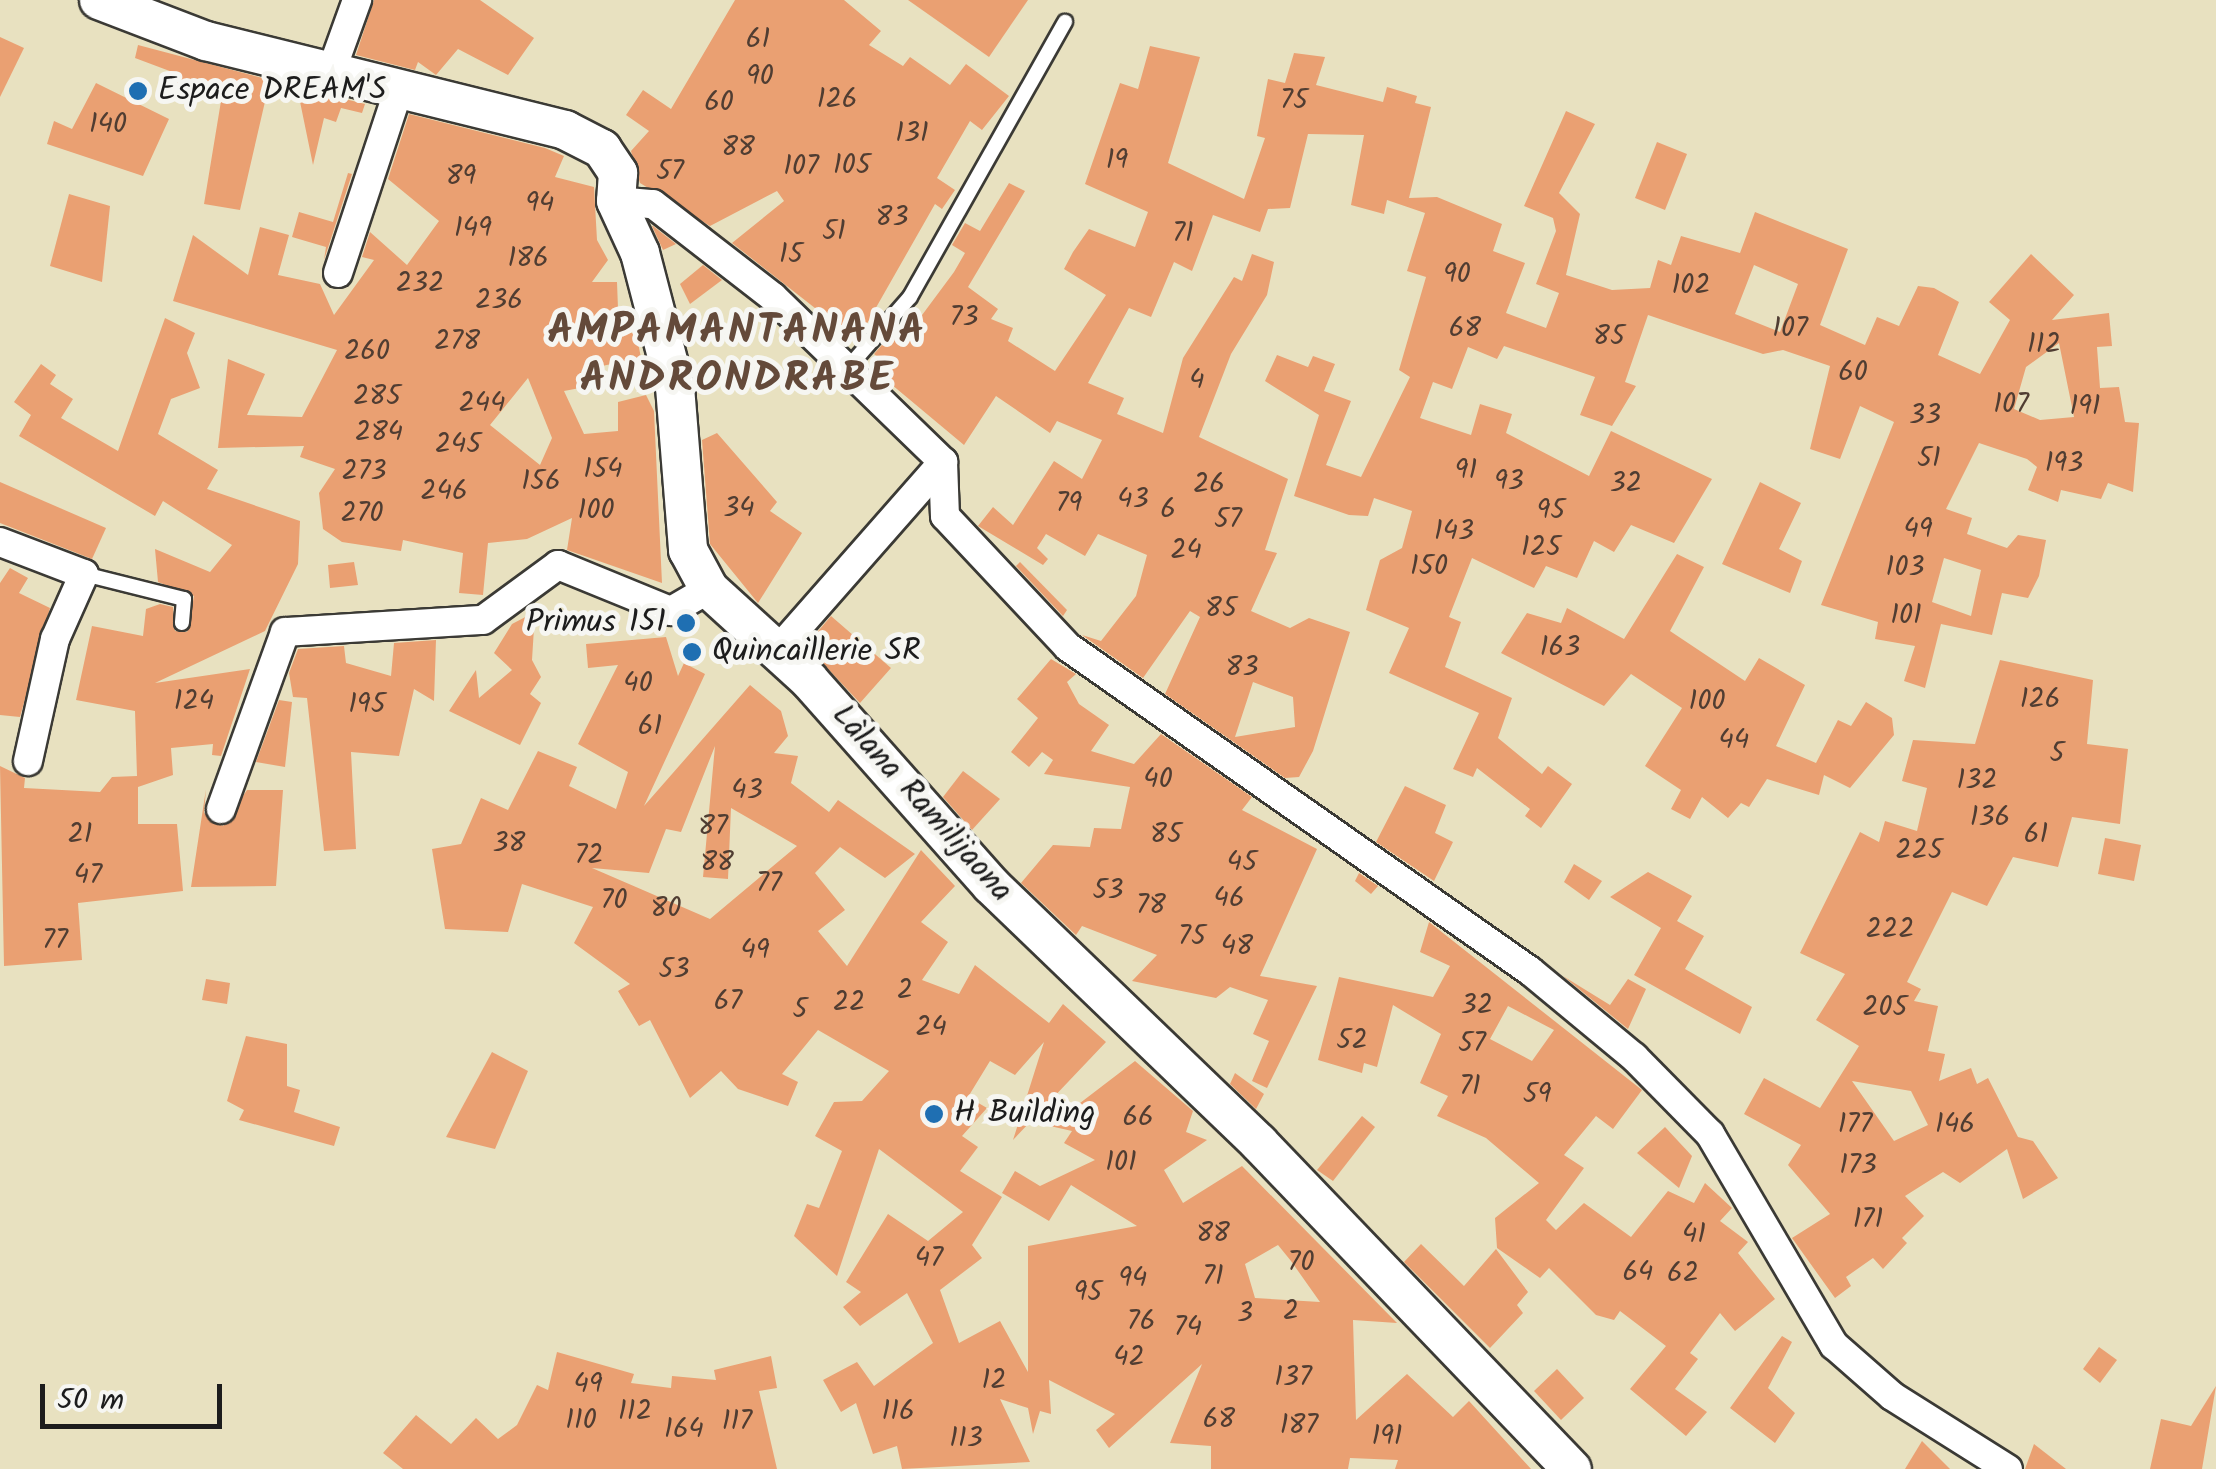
<!DOCTYPE html>
<html>
<head>
<meta charset="utf-8">
<style>
  body { margin:0 }
  #map { position:relative; width:2216px; height:1469px; overflow:hidden; background:#e8e1c0; font-family:Kalam,sans-serif }
  div>[style] { position:absolute }
  .building>* { inset:0; background:#eaa072 }
  .roads { filter:drop-shadow(2px 0 #3b3a35) drop-shadow(-2px 0 #3b3a35) drop-shadow(0 2px #3b3a35) drop-shadow(0 -2px #3b3a35) }
  .lane>* { height:14px; margin:-7px; padding:0 7px; transform-origin:7px; border-radius:7px; background:#fff }
  .street>* { height:28px; margin:-14px; padding:0 14px; transform-origin:14px; border-radius:14px; background:#fff }
  .secondary>* { height:38px; margin:-19px; padding:0 19px; transform-origin:19px; border-radius:19px; background:#fff }
  .dots>* { width:28px; height:28px; translate:-50% -50%; box-sizing:border-box; border:5px solid #f6f6f2; border-radius:50% }
  span { translate:-50% -50%; white-space:nowrap; text-align:center; line-height:1.15; -webkit-text-stroke:10px #f6f6f2; paint-order:stroke }
  .number-label { font-size:28px; color:#503d32 }
  .number-label span { -webkit-text-stroke-width:0 }
  .poi-label { font-size:32px; color:#1c1c1c }
  .left { translate:0 -50%; text-align:left }
  .right { translate:-100% -50%; text-align:right }
  .street-label { font-size:32px; color:#1c1c1c }
  .district-label { font-size:42px; color:#644a3a; font-weight:700; letter-spacing:2.5px }
  .scale { position:absolute; left:40px; top:1384px; width:182px; height:45px; box-sizing:border-box; border:5px solid #1c1c1c; border-top:0; padding-left:12px; font-size:30px; line-height:35px; white-space:nowrap; color:#1c1c1c; -webkit-text-stroke:8px #f6f6f2; paint-order:stroke }
</style>
</head>
<body>
<div id="map">
  <div class="building">
    <div style="clip-path:polygon(374px 0,480px 0,534px 38px,508px 75px,458px 49px,436px 75px,418px 62px,415px 70px,356px 55px)"></div>
    <div style="clip-path:polygon(735px 0,844px 0,881px 31px,869px 45px,903px 66px,910px 57px,950px 85px,966px 64px,1009px 96px,982px 130px,970px 121px,937px 178px,955px 190px,942px 209px,935px 204px,857px 341px,732px 243px,784px 201px,777px 191px,710px 226px,640px 183px,631px 151px,649px 131px,626px 115px,643px 90px,671px 109px)"></div>
    <div style="clip-path:polygon(908px 0,1028px 0,989px 57px)"></div>
    <div style="clip-path:polygon(0 37px,24px 48px,0 97px)"></div>
    <div style="clip-path:polygon(138px 45px,270px 80px,240px 210px,204px 204px,222px 95px,167px 88px,175px 73px,135px 58px)"></div>
    <div style="clip-path:polygon(evenodd,1150px 46px,1200px 57px,1168px 163px,1244px 199px,1265px 138px,1257px 136px,1268px 79px,1285px 83px,1294px 53px,1325px 57px,1316px 85px,1383px 102px,1387px 87px,1417px 96px,1415px 103px,1431px 107px,1409px 198px,1437px 197px,1502px 224px,1493px 251px,1525px 263px,1506px 313px,1546px 328px,1559px 293px,1536px 284px,1556px 231px,1553px 218px,1524px 206px,1566px 111px,1595px 124px,1559px 193px,1580px 214px,1566px 275px,1612px 290px,1650px 288px,1658px 260px,1671px 265px,1681px 236px,1740px 253px,1755px 212px,1848px 249px,1820px 325px,1865px 345px,1877px 317px,1899px 326px,1918px 286px,1934px 288px,1959px 302px,1938px 355px,1980px 374px,2010px 320px,1989px 302px,2031px 254px,2074px 295px,2052px 320px,2109px 313px,2112px 346px,2097px 347px,2100px 388px,2119px 387px,2125px 422px,2139px 423px,2133px 492px,2108px 483px,2101px 499px,2061px 490px,2058px 502px,2028px 490px,2037px 467px,2027px 459px,1979px 443px,1946px 509px,1972px 518px,1967px 534px,2007px 548px,2018px 535px,2046px 540px,2039px 576px,2028px 598px,2002px 593px,1992px 635px,1941px 624px,1925px 688px,1904px 681px,1915px 646px,1875px 639px,1878px 622px,1821px 605px,1894px 422px,1860px 406px,1840px 459px,1810px 449px,1830px 366px,1783px 350px,1763px 354px,1648px 315px,1625px 382px,1636px 386px,1612px 426px,1580px 415px,1595px 377px,1504px 346px,1497px 359px,1468px 347px,1452px 389px,1433px 382px,1420px 418px,1471px 435px,1480px 404px,1512px 414px,1506px 433px,1589px 476px,1611px 431px,1712px 479px,1674px 543px,1631px 525px,1614px 552px,1594px 541px,1577px 578px,1546px 566px,1534px 588px,1472px 558px,1449px 617px,1461px 622px,1445px 667px,1512px 698px,1498px 738px,1542px 774px,1548px 766px,1572px 784px,1541px 828px,1525px 816px,1530px 809px,1477px 768px,1473px 777px,1453px 769px,1479px 713px,1389px 673px,1409px 628px,1366px 610px,1380px 560px,1402px 548px,1412px 511px,1374px 498px,1368px 516px,1349px 515px,1294px 496px,1319px 415px,1265px 381px,1277px 355px,1308px 367px,1313px 356px,1335px 364px,1324px 391px,1351px 401px,1326px 465px,1361px 477px,1410px 377px,1399px 370px,1426px 277px,1407px 271px,1425px 213px,1387px 200px,1384px 214px,1351px 205px,1364px 135px,1308px 134px,1290px 208px,1268px 209px,1260px 232px,1213px 215px,1192px 271px,1174px 262px,1151px 317px,1129px 308px,1088px 383px,1124px 398px,1117px 414px,1163px 433px,1183px 358px,1234px 277px,1242px 281px,1252px 254px,1274px 262px,1267px 295px,1231px 354px,1199px 437px,1288px 479px,1265px 550px,1277px 553px,1251px 611px,1290px 628px,1309px 618px,1350px 632px,1313px 751px,1299px 777px,1285px 778px,1165px 694px,1200px 617px,1190px 611px,1143px 678px,1082px 635px,1101px 641px,1136px 596px,1147px 555px,1098px 534px,1085px 556px,1046px 534px,1037px 548px,1048px 559px,1043px 565px,978px 526px,993px 507px,1013px 525px,1054px 461px,1082px 479px,1102px 440px,1057px 421px,1050px 433px,996px 396px,964px 445px,873px 369px,882px 360px,874px 354px,895px 330px,905px 338px,954px 272px,965px 253px,952px 245px,965px 223px,980px 231px,1009px 183px,1025px 191px,968px 287px,998px 309px,991px 319px,1013px 328px,1008px 341px,1055px 371px,1106px 295px,1064px 269px,1073px 252px,1089px 229px,1135px 247px,1148px 212px,1085px 184px,1120px 83px,1138px 89px,1150px 46px,1754px 265px,1798px 284px,1780px 332px,1735px 314px,1754px 265px,1150px 46px,2059px 343px,2074px 417px,2040px 420px,2014px 409px,2026px 367px,2059px 343px,1150px 46px,1944px 558px,1981px 570px,1971px 616px,1932px 602px,1944px 558px,1150px 46px,1253px 682px,1293px 697px,1295px 727px,1235px 737px,1253px 682px)"></div>
    <div style="clip-path:polygon(96px 83px,169px 119px,143px 176px,47px 144px,54px 121px,72px 129px)"></div>
    <div style="clip-path:polygon(297px 87px,365px 104px,362px 113px,341px 108px,336px 122px,324px 118px,313px 165px)"></div>
    <div style="clip-path:polygon(evenodd,409px 114px,545px 148px,564px 156px,555px 177px,594px 187px,597px 240px,608px 260px,592px 282px,617px 282px,619px 335px,636px 332px,641px 358px,597px 367px,601px 384px,564px 391px,584px 434px,618px 431px,618px 402px,646px 395px,654px 411px,662px 583px,567px 550px,572px 518px,527px 539px,488px 543px,483px 595px,459px 593px,463px 553px,403px 540px,401px 551px,342px 542px,323px 529px,319px 493px,335px 469px,300px 457px,304px 446px,218px 448px,228px 359px,265px 374px,247px 415px,302px 417px,337px 350px,173px 301px,193px 235px,248px 275px,260px 227px,289px 235px,278px 275px,320px 284px,334px 315px,374px 260px,362px 257px,370px 232px,407px 265px,439px 221px,388px 179px,409px 114px,528px 378px,552px 438px,540px 465px,490px 425px,528px 378px)"></div>
    <div style="clip-path:polygon(1657px 142px,1687px 154px,1665px 210px,1635px 198px)"></div>
    <div style="clip-path:polygon(348px 173px,352px 174px,324px 260px,326px 247px,292px 237px,299px 212px,333px 222px)"></div>
    <div style="clip-path:polygon(69px 194px,110px 206px,102px 282px,50px 266px)"></div>
    <div style="clip-path:polygon(652px 226px,653px 226px,676px 244px,663px 250px)"></div>
    <div style="clip-path:polygon(703px 265px,722px 280px,690px 304px,680px 284px)"></div>
    <div style="clip-path:polygon(165px 318px,195px 333px,187px 353px,200px 388px,171px 399px,158px 434px,218px 470px,207px 489px,300px 521px,298px 564px,265px 631px,155px 683px,250px 669px,221px 756px,212px 755px,213px 744px,171px 748px,173px 775px,138px 787px,138px 824px,177px 824px,183px 891px,78px 903px,82px 960px,4px 966px,0 766px,25px 778px,24px 788px,100px 792px,112px 777px,137px 776px,135px 711px,76px 700px,92px 626px,143px 636px,146px 609px,160px 604px,173px 607px,175px 631px,187px 632px,194px 596px,158px 582px,155px 549px,210px 572px,232px 545px,163px 501px,155px 516px,19px 436px,31px 415px,14px 402px,41px 364px,56px 375px,50px 384px,73px 399px,61px 418px,118px 451px)"></div>
    <div style="clip-path:polygon(717px 433px,777px 502px,770px 511px,802px 533px,758px 603px,710px 544px,702px 440px)"></div>
    <div style="clip-path:polygon(0 482px,106px 528px,92px 559px,0 523px)"></div>
    <div style="clip-path:polygon(1760px 482px,1801px 503px,1779px 549px,1802px 561px,1790px 593px,1722px 564px)"></div>
    <div style="clip-path:polygon(1677px 554px,1704px 567px,1670px 631px,1745px 681px,1759px 658px,1805px 685px,1776px 746px,1816px 763px,1838px 720px,1851px 726px,1866px 702px,1892px 718px,1894px 735px,1850px 788px,1824px 775px,1819px 795px,1767px 779px,1749px 807px,1741px 803px,1728px 818px,1702px 797px,1690px 819px,1671px 809px,1681px 790px,1645px 766px,1682px 708px,1631px 674px,1604px 706px,1501px 653px,1527px 613px,1561px 623px,1567px 608px,1624px 639px)"></div>
    <div style="clip-path:polygon(354px 562px,358px 585px,330px 588px,328px 565px)"></div>
    <div style="clip-path:polygon(1020px 562px,1067px 610px,1063px 616px,1016px 566px)"></div>
    <div style="clip-path:polygon(10px 568px,28px 578px,19px 593px,50px 608px,20px 717px,0 715px,0 583px)"></div>
    <div style="clip-path:polygon(535px 612px,532px 660px,541px 677px,530px 694px,541px 703px,520px 745px,449px 711px,476px 670px,479px 698px,512px 670px,494px 653px,512px 624px)"></div>
    <div style="clip-path:polygon(831px 616px,891px 668px,860px 703px,816px 656px,825px 646px,814px 636px)"></div>
    <div style="clip-path:polygon(evenodd,666px 637px,678px 676px,684px 663px,705px 674px,644px 806px,750px 685px,781px 711px,788px 736px,774px 753px,798px 756px,791px 783px,829px 812px,838px 800px,915px 854px,885px 878px,840px 847px,815px 873px,845px 910px,818px 931px,847px 966px,921px 850px,955px 886px,921px 922px,948px 942px,922px 980px,959px 994px,975px 965px,1049px 1023px,1063px 1004px,1106px 1042px,1013px 1140px,1044px 1042px,1015px 1075px,990px 1061px,968px 1097px,987px 1108px,962px 1136px,978px 1147px,960px 1171px,1002px 1197px,972px 1245px,982px 1258px,940px 1290px,959px 1343px,1000px 1321px,1028px 1372px,1028px 1246px,1137px 1226px,1071px 1185px,1049px 1221px,1002px 1193px,1015px 1171px,1040px 1186px,1095px 1160px,1064px 1143px,1072px 1131px,1050px 1126px,1135px 1061px,1193px 1111px,1186px 1132px,1207px 1140px,1164px 1170px,1183px 1203px,1242px 1166px,1397px 1323px,1353px 1320px,1356px 1420px,1407px 1374px,1453px 1417px,1469px 1401px,1531px 1469px,1395px 1469px,1398px 1460px,1350px 1458px,1348px 1469px,1211px 1469px,1211px 1446px,1170px 1443px,1202px 1364px,1109px 1448px,1096px 1430px,1115px 1414px,1049px 1380px,1051px 1414px,1040px 1411px,1033px 1434px,1028px 1408px,1000px 1399px,1030px 1462px,902px 1469px,897px 1446px,873px 1454px,856px 1403px,841px 1412px,823px 1380px,857px 1362px,874px 1386px,933px 1343px,907px 1293px,860px 1326px,843px 1307px,861px 1292px,846px 1282px,888px 1214px,928px 1241px,963px 1212px,879px 1149px,837px 1276px,794px 1236px,807px 1204px,819px 1208px,842px 1151px,815px 1136px,834px 1102px,862px 1101px,889px 1071px,818px 1030px,782px 1074px,798px 1082px,788px 1106px,738px 1089px,721px 1071px,690px 1098px,650px 1020px,639px 1026px,618px 991px,630px 984px,574px 943px,593px 907px,522px 884px,508px 932px,445px 929px,432px 849px,461px 844px,481px 798px,508px 810px,538px 751px,577px 767px,569px 786px,616px 809px,628px 772px,578px 744px,618px 665px,588px 668px,586px 644px,666px 637px,715px 746px,703px 877px,728px 879px,731px 808px,797px 846px,710px 919px,592px 868px,649px 873px,666px 829px,681px 832px,715px 746px,666px 637px,1278px 1245px,1291px 1261px,1320px 1302px,1255px 1298px,1245px 1264px,1278px 1245px)"></div>
    <div style="clip-path:polygon(436px 640px,434px 701px,414px 689px,399px 756px,351px 752px,356px 849px,324px 851px,307px 698px,293px 697px,289px 673px,298px 649px,344px 646px,346px 663px,391px 676px,394px 643px)"></div>
    <div style="clip-path:polygon(1051px 659px,1076px 674px,1067px 682px,1079px 704px,1109px 725px,1091px 751px,1134px 764px,1161px 734px,1252px 797px,1242px 810px,1317px 849px,1260px 976px,1317px 986px,1267px 1088px,1252px 1081px,1269px 1041px,1253px 1034px,1268px 1000px,1230px 987px,1216px 998px,1132px 981px,1157px 955px,1082px 926px,1076px 935px,1021px 883px,1053px 845px,1090px 847px,1094px 828px,1121px 829px,1130px 787px,1044px 774px,1053px 760px,1042px 752px,1029px 767px,1011px 752px,1038px 718px,1017px 699px)"></div>
    <div style="clip-path:polygon(evenodd,2000px 660px,2093px 680px,2087px 744px,2128px 749px,2120px 824px,2072px 817px,2058px 867px,2013px 857px,1987px 906px,1952px 892px,1907px 982px,1921px 989px,1914px 1001px,1938px 1006px,1928px 1051px,1945px 1054px,1939px 1081px,1971px 1068px,1977px 1084px,1988px 1078px,2018px 1137px,2033px 1141px,2058px 1178px,2023px 1199px,2007px 1149px,1960px 1183px,1943px 1172px,1905px 1196px,1924px 1216px,1902px 1238px,1907px 1243px,1883px 1269px,1873px 1258px,1846px 1277px,1851px 1286px,1835px 1298px,1792px 1238px,1830px 1214px,1788px 1165px,1801px 1145px,1744px 1114px,1764px 1078px,1820px 1108px,1859px 1046px,1816px 1020px,1845px 974px,1800px 953px,1860px 832px,1879px 842px,1885px 821px,1917px 831px,1927px 788px,1902px 781px,1913px 740px,1975px 744px,2000px 660px,1852px 1081px,1911px 1091px,1928px 1125px,1894px 1141px,1852px 1081px)"></div>
    <div style="clip-path:polygon(279px 700px,292px 702px,285px 767px,256px 762px)"></div>
    <div style="clip-path:polygon(963px 771px,1000px 799px,972px 830px,943px 797px)"></div>
    <div style="clip-path:polygon(1405px 786px,1446px 805px,1435px 833px,1453px 842px,1434px 881px,1376px 842px)"></div>
    <div style="clip-path:polygon(206px 789px,204px 813px,223px 826px,247px 790px,283px 790px,276px 886px,191px 887px)"></div>
    <div style="clip-path:polygon(2105px 838px,2141px 845px,2134px 881px,2098px 874px)"></div>
    <div style="clip-path:polygon(1574px 864px,1602px 881px,1589px 900px,1564px 882px)"></div>
    <div style="clip-path:polygon(1648px 872px,1692px 896px,1677px 921px,1704px 936px,1685px 969px,1752px 1007px,1740px 1034px,1634px 975px,1661px 928px,1610px 897px)"></div>
    <div style="clip-path:polygon(1359px 873px,1378px 886px,1371px 894px,1355px 881px)"></div>
    <div style="clip-path:polygon(evenodd,1429px 922px,1642px 1090px,1613px 1129px,1596px 1116px,1564px 1155px,1584px 1168px,1546px 1220px,1556px 1230px,1584px 1203px,1631px 1237px,1668px 1191px,1694px 1203px,1705px 1183px,1732px 1208px,1720px 1221px,1748px 1242px,1738px 1253px,1775px 1299px,1735px 1331px,1720px 1313px,1690px 1353px,1698px 1359px,1675px 1389px,1707px 1412px,1686px 1436px,1630px 1389px,1666px 1346px,1620px 1311px,1614px 1320px,1596px 1315px,1549px 1268px,1540px 1278px,1497px 1248px,1495px 1218px,1539px 1183px,1486px 1138px,1437px 1116px,1448px 1096px,1420px 1083px,1441px 1034px,1393px 1005px,1377px 1067px,1364px 1063px,1362px 1073px,1318px 1060px,1339px 977px,1433px 997px,1450px 966px,1420px 952px,1429px 922px,1508px 1006px,1554px 1030px,1532px 1061px,1490px 1039px,1508px 1006px)"></div>
    <div style="clip-path:polygon(1563px 976px,1610px 1005px,1628px 979px,1646px 989px,1628px 1029px)"></div>
    <div style="clip-path:polygon(206px 979px,230px 983px,227px 1004px,202px 1000px)"></div>
    <div style="clip-path:polygon(246px 1036px,287px 1044px,287px 1086px,300px 1090px,294px 1112px,340px 1127px,334px 1146px,239px 1120px,244px 1110px,227px 1101px)"></div>
    <div style="clip-path:polygon(492px 1052px,528px 1071px,495px 1149px,446px 1137px)"></div>
    <div style="clip-path:polygon(1235px 1073px,1264px 1094px,1256px 1109px,1230px 1084px)"></div>
    <div style="clip-path:polygon(1362px 1116px,1375px 1127px,1333px 1181px,1317px 1170px)"></div>
    <div style="clip-path:polygon(1665px 1127px,1692px 1156px,1679px 1188px,1637px 1153px)"></div>
    <div style="clip-path:polygon(1421px 1244px,1464px 1286px,1496px 1249px,1528px 1292px,1517px 1305px,1523px 1313px,1490px 1348px,1404px 1262px)"></div>
    <div style="clip-path:polygon(1782px 1336px,1792px 1342px,1768px 1388px,1795px 1413px,1775px 1443px,1730px 1408px)"></div>
    <div style="clip-path:polygon(2099px 1347px,2117px 1360px,2100px 1383px,2083px 1369px)"></div>
    <div style="clip-path:polygon(557px 1352px,634px 1374px,631px 1383px,671px 1388px,672px 1376px,716px 1380px,714px 1370px,771px 1356px,777px 1388px,759px 1391px,777px 1469px,403px 1469px,383px 1453px,416px 1415px,451px 1444px,476px 1418px,498px 1439px,517px 1425px,537px 1385px,548px 1390px)"></div>
    <div style="clip-path:polygon(1557px 1369px,1584px 1398px,1561px 1420px,1534px 1391px)"></div>
    <div style="clip-path:polygon(2216px 1386px,2202px 1469px,2150px 1469px,2161px 1419px,2191px 1426px)"></div>
    <div style="clip-path:polygon(1922px 1441px,1950px 1469px,1905px 1469px)"></div>
    <div style="clip-path:polygon(2034px 1444px,2066px 1469px,2025px 1469px)"></div>
  </div>
  <div class="roads">
    <div class="lane">
      <div style="left:845px;top:371px;width:98px;rotate:-48.7deg"></div>
      <div style="left:910px;top:297px;width:316px;rotate:-60.6deg"></div>
      <div style="left:84px;top:574px;width:103px;rotate:14deg"></div>
      <div style="left:184px;top:599px;width:24px;rotate:95deg"></div>
    </div>
    <div class="street">
      <div style="left:331px;top:72px;width:77px;rotate:-70.1deg"></div>
      <div style="left:616px;top:201px;width:37px;rotate:5deg"></div>
      <div style="left:653px;top:204px;width:152px;rotate:37.8deg"></div>
      <div style="left:773px;top:297px;width:237px;rotate:44.1deg"></div>
      <div style="left:943px;top:462px;width:54px;rotate:87.9deg"></div>
      <div style="left:945px;top:516px;width:180px;rotate:46.8deg"></div>
      <div style="left:1068px;top:647px;width:564px;rotate:35.04deg"></div>
      <div style="left:1530px;top:971px;width:135px;rotate:39.6deg"></div>
      <div style="left:1634px;top:1057px;width:108px;rotate:45.4deg"></div>
      <div style="left:1710px;top:1134px;width:245px;rotate:59.6deg"></div>
      <div style="left:1834px;top:1345px;width:77px;rotate:41.3deg"></div>
      <div style="left:1892px;top:1396px;width:137px;rotate:32.2deg"></div>
      <div style="left:338px;top:273px;width:194px;rotate:-71.7deg"></div>
      <div style="left:0;top:542px;width:90px;rotate:20.9deg"></div>
      <div style="left:84px;top:574px;width:71px;rotate:114deg"></div>
      <div style="left:55px;top:639px;width:125px;rotate:102.5deg"></div>
      <div style="left:777px;top:651px;width:252px;rotate:-48.7deg"></div>
      <div style="left:221px;top:809px;width:188px;rotate:-70.1deg"></div>
      <div style="left:285px;top:632px;width:198px;rotate:-3.5deg"></div>
      <div style="left:483px;top:620px;width:93px;rotate:-36.3deg"></div>
      <div style="left:558px;top:565px;width:122px;rotate:22.2deg"></div>
      <div style="left:671px;top:611px;width:44px;rotate:-30.1deg"></div>
    </div>
    <div class="secondary">
      <div style="left:99px;top:0;width:115px;rotate:21deg"></div>
      <div style="left:206px;top:41px;width:370px;rotate:13.9deg"></div>
      <div style="left:565px;top:130px;width:42px;rotate:27.2deg"></div>
      <div style="left:602px;top:149px;width:29px;rotate:56deg"></div>
      <div style="left:618px;top:173px;width:28px;rotate:94deg"></div>
      <div style="left:616px;top:201px;width:57px;rotate:65.2deg"></div>
      <div style="left:640px;top:253px;width:138px;rotate:75.4deg"></div>
      <div style="left:675px;top:387px;width:164px;rotate:85.4deg"></div>
      <div style="left:688px;top:550px;width:44px;rotate:61.7deg"></div>
      <div style="left:709px;top:589px;width:135px;rotate:42.3deg"></div>
      <div style="left:809px;top:680px;width:274px;rotate:48.4deg"></div>
      <div style="left:991px;top:885px;width:372px;rotate:43.9deg"></div>
      <div style="left:1259px;top:1143px;width:452px;rotate:46.2deg"></div>
    </div>
  </div>
  <div class="dots">
    <div style="left:138px;top:91px;background:#1f6fb2"></div>
    <div style="left:686px;top:623px;background:#1f6fb2"></div>
    <div style="left:692px;top:652px;background:#1f6fb2"></div>
    <div style="left:934px;top:1114px;background:#1f6fb2"></div>
  </div>
  <div class="number-label">
    <span style="left:758px;top:40px">61</span>
    <span style="left:760px;top:77px">90</span>
    <span style="left:837px;top:100px">126</span>
    <span style="left:1294px;top:101px">75</span>
    <span style="left:719px;top:103px">60</span>
    <span style="left:108px;top:125px">140</span>
    <span style="left:912px;top:134px">131</span>
    <span style="left:738px;top:148px">88</span>
    <span style="left:1117px;top:161px">19</span>
    <span style="left:852px;top:166px">105</span>
    <span style="left:801px;top:167px">107</span>
    <span style="left:670px;top:172px">57</span>
    <span style="left:461px;top:177px">89</span>
    <span style="left:540px;top:204px">94</span>
    <span style="left:892px;top:218px">83</span>
    <span style="left:473px;top:229px">149</span>
    <span style="left:834px;top:232px">51</span>
    <span style="left:1183px;top:234px">71</span>
    <span style="left:791px;top:255px">15</span>
    <span style="left:528px;top:259px">186</span>
    <span style="left:1457px;top:275px">90</span>
    <span style="left:420px;top:284px">232</span>
    <span style="left:1691px;top:286px">102</span>
    <span style="left:499px;top:301px">236</span>
    <span style="left:964px;top:318px">73</span>
    <span style="left:1465px;top:329px">68</span>
    <span style="left:1790px;top:329px">107</span>
    <span style="left:1609px;top:337px">85</span>
    <span style="left:457px;top:342px">278</span>
    <span style="left:2044px;top:345px">112</span>
    <span style="left:367px;top:352px">260</span>
    <span style="left:1853px;top:373px">60</span>
    <span style="left:1197px;top:381px">4</span>
    <span style="left:377px;top:397px">285</span>
    <span style="left:482px;top:404px">244</span>
    <span style="left:2011px;top:405px">107</span>
    <span style="left:2085px;top:407px">191</span>
    <span style="left:1925px;top:416px">33</span>
    <span style="left:379px;top:433px">284</span>
    <span style="left:458px;top:445px">245</span>
    <span style="left:1929px;top:459px">51</span>
    <span style="left:2064px;top:464px">193</span>
    <span style="left:603px;top:470px">154</span>
    <span style="left:1466px;top:471px">91</span>
    <span style="left:364px;top:472px">273</span>
    <span style="left:541px;top:482px">156</span>
    <span style="left:1509px;top:482px">93</span>
    <span style="left:1626px;top:484px">32</span>
    <span style="left:1209px;top:485px">26</span>
    <span style="left:444px;top:492px">246</span>
    <span style="left:1133px;top:500px">43</span>
    <span style="left:1069px;top:504px">79</span>
    <span style="left:739px;top:509px">34</span>
    <span style="left:1168px;top:510px">6</span>
    <span style="left:596px;top:511px">100</span>
    <span style="left:1551px;top:511px">95</span>
    <span style="left:362px;top:514px">270</span>
    <span style="left:1228px;top:520px">57</span>
    <span style="left:1918px;top:530px">49</span>
    <span style="left:1454px;top:532px">143</span>
    <span style="left:1541px;top:548px">125</span>
    <span style="left:1186px;top:551px">24</span>
    <span style="left:1429px;top:567px">150</span>
    <span style="left:1905px;top:568px">103</span>
    <span style="left:1221px;top:609px">85</span>
    <span style="left:1906px;top:616px">101</span>
    <span style="left:1560px;top:648px">163</span>
    <span style="left:1242px;top:668px">83</span>
    <span style="left:638px;top:684px">40</span>
    <span style="left:2040px;top:700px">126</span>
    <span style="left:194px;top:702px">124</span>
    <span style="left:1707px;top:702px">100</span>
    <span style="left:367px;top:705px">195</span>
    <span style="left:650px;top:727px">61</span>
    <span style="left:1734px;top:741px">44</span>
    <span style="left:2057px;top:754px">5</span>
    <span style="left:1158px;top:780px">40</span>
    <span style="left:1977px;top:781px">132</span>
    <span style="left:747px;top:791px">43</span>
    <span style="left:1990px;top:818px">136</span>
    <span style="left:713px;top:827px">87</span>
    <span style="left:80px;top:835px">21</span>
    <span style="left:1166px;top:835px">85</span>
    <span style="left:2036px;top:835px">61</span>
    <span style="left:509px;top:844px">38</span>
    <span style="left:1919px;top:851px">225</span>
    <span style="left:589px;top:856px">72</span>
    <span style="left:717px;top:863px">88</span>
    <span style="left:1242px;top:863px">45</span>
    <span style="left:88px;top:876px">47</span>
    <span style="left:769px;top:884px">77</span>
    <span style="left:1108px;top:891px">53</span>
    <span style="left:1229px;top:899px">46</span>
    <span style="left:614px;top:901px">70</span>
    <span style="left:1151px;top:906px">78</span>
    <span style="left:666px;top:909px">80</span>
    <span style="left:1890px;top:930px">222</span>
    <span style="left:1192px;top:937px">75</span>
    <span style="left:55px;top:941px">77</span>
    <span style="left:1237px;top:947px">48</span>
    <span style="left:755px;top:951px">49</span>
    <span style="left:674px;top:970px">53</span>
    <span style="left:905px;top:991px">2</span>
    <span style="left:728px;top:1002px">67</span>
    <span style="left:849px;top:1003px">22</span>
    <span style="left:1477px;top:1006px">32</span>
    <span style="left:1885px;top:1008px">205</span>
    <span style="left:800px;top:1010px">5</span>
    <span style="left:931px;top:1028px">24</span>
    <span style="left:1352px;top:1041px">52</span>
    <span style="left:1472px;top:1044px">57</span>
    <span style="left:1470px;top:1087px">71</span>
    <span style="left:1537px;top:1095px">59</span>
    <span style="left:1138px;top:1118px">66</span>
    <span style="left:1855px;top:1125px">177</span>
    <span style="left:1955px;top:1125px">146</span>
    <span style="left:1121px;top:1163px">101</span>
    <span style="left:1858px;top:1166px">173</span>
    <span style="left:1868px;top:1220px">171</span>
    <span style="left:1213px;top:1234px">88</span>
    <span style="left:1694px;top:1235px">41</span>
    <span style="left:929px;top:1259px">47</span>
    <span style="left:1301px;top:1263px">70</span>
    <span style="left:1638px;top:1273px">64</span>
    <span style="left:1683px;top:1274px">62</span>
    <span style="left:1213px;top:1277px">71</span>
    <span style="left:1133px;top:1279px">94</span>
    <span style="left:1088px;top:1293px">95</span>
    <span style="left:1291px;top:1312px">2</span>
    <span style="left:1245px;top:1314px">3</span>
    <span style="left:1141px;top:1322px">76</span>
    <span style="left:1188px;top:1328px">74</span>
    <span style="left:1129px;top:1358px">42</span>
    <span style="left:1293px;top:1378px">137</span>
    <span style="left:994px;top:1381px">12</span>
    <span style="left:588px;top:1385px">49</span>
    <span style="left:635px;top:1412px">112</span>
    <span style="left:898px;top:1412px">116</span>
    <span style="left:1219px;top:1420px">68</span>
    <span style="left:581px;top:1421px">110</span>
    <span style="left:737px;top:1422px">117</span>
    <span style="left:1299px;top:1426px">187</span>
    <span style="left:684px;top:1430px">164</span>
    <span style="left:1387px;top:1437px">191</span>
    <span style="left:966px;top:1439px">113</span>
  </div>
  <div class="poi-label">
    <span class="left" style="left:158px;top:91px">Espace DREAM'S</span>
    <span class="right" style="left:666px;top:623px">Primus 151</span>
    <span class="left" style="left:712px;top:652px">Quincaillerie SR</span>
    <span class="left" style="left:954px;top:1114px">H Building</span>
  </div>
  <div class="street-label">
    <span style="left:921px;top:804px;rotate:48deg">Làlana Ramilijaona</span>
  </div>
  <div class="district-label">
    <span style="left:737px;top:356px">AMPAMANTANANA<br>ANDRONDRABE</span>
  </div>
  <div class="scale">50 m</div>
</div>
</body>
</html>
